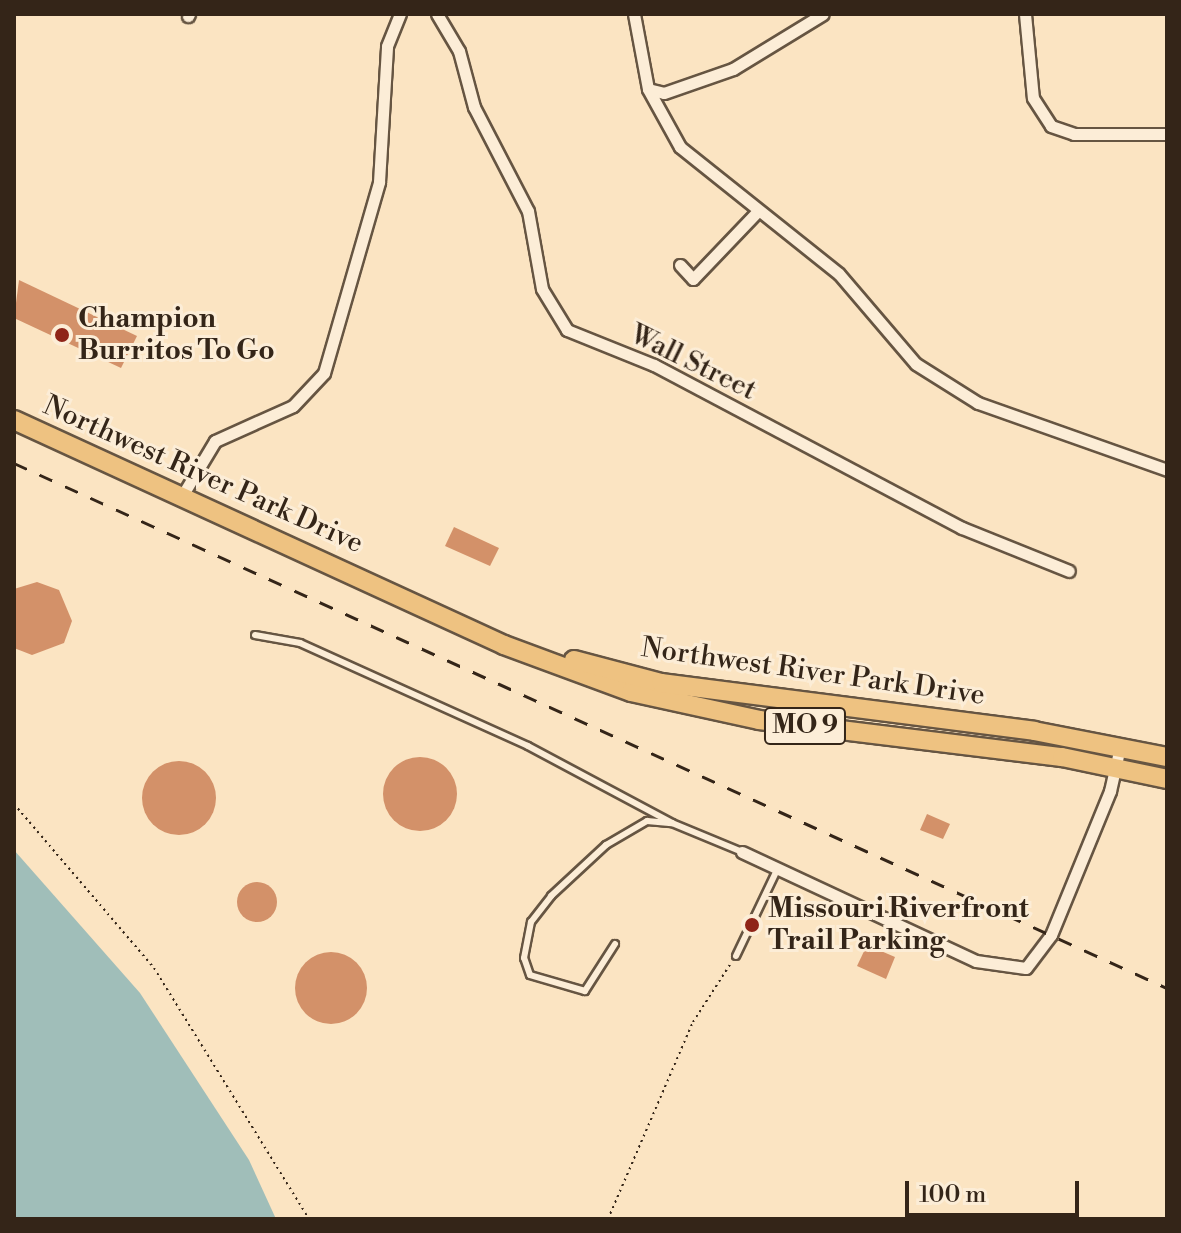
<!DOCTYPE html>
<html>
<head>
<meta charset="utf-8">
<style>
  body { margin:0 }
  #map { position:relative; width:1181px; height:1233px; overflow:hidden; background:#fbe4c2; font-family:"Libre Bodoni",serif }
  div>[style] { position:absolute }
  .water>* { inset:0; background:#a0beb9 }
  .building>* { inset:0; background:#d39169 }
  .round { border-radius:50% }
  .path>* { height:2px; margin-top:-1px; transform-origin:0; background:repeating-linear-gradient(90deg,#342518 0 2px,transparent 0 6px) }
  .roads { filter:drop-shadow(2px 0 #665542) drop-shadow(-2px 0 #665542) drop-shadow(0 2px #665542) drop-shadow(0 -2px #665542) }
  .lane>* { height:6px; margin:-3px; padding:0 3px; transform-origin:3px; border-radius:3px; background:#fcedd7 }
  .street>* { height:11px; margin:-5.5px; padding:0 5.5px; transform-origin:5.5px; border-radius:5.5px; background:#fcedd7 }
  .primary>* { height:18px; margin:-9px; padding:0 9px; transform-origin:9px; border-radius:9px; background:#eec281 }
  .rail>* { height:3px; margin-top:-1.5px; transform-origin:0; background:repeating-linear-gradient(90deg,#342518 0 14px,transparent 0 28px) }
  .dots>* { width:22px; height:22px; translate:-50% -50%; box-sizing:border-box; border:4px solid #fcedd7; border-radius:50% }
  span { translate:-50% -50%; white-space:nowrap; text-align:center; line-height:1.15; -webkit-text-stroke:6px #fcedd7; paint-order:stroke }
  .shield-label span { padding:2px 6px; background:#fcedd7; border:2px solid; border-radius:6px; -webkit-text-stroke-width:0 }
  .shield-label { font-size:26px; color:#342518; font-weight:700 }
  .poi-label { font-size:28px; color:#342518; font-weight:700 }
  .left { translate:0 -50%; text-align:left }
  .street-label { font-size:28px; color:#342518 }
  .frame { position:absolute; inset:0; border:16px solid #342518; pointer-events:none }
  .scale { position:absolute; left:905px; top:1181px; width:174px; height:36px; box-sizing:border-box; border:4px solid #342518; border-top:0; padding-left:10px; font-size:24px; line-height:28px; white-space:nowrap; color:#342518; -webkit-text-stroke:6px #fcedd7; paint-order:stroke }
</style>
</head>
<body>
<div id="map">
  <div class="water">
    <div style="clip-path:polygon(14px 850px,140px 993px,249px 1160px,276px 1219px,14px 1219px)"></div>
  </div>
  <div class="building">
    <div style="clip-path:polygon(19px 280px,137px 336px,121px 368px,14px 318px)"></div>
    <div style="clip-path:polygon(454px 527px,499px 548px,490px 566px,445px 546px)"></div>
    <div style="clip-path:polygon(37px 582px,59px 590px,72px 621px,64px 643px,32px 655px,14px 648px,14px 589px)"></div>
    <div class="round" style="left:383px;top:757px;width:74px;height:74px"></div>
    <div class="round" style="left:142px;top:761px;width:74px;height:74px"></div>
    <div style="clip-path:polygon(927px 814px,950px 824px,943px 839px,920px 830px)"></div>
    <div class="round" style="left:237px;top:882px;width:40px;height:40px"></div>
    <div style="clip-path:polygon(867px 945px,895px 957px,886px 979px,857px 966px)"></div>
    <div class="round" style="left:295px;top:952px;width:72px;height:72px"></div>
  </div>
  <div class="path">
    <div style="left:14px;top:804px;width:216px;rotate:49.5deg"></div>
    <div style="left:154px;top:968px;width:295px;rotate:58.3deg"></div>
    <div style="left:608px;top:1219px;width:215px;rotate:-66.7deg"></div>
    <div style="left:693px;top:1022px;width:70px;rotate:-57.2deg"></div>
  </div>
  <div class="roads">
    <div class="lane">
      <div style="left:255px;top:635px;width:46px;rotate:10.1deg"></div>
      <div style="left:300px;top:643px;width:250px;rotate:24.3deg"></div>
      <div style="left:528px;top:746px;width:163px;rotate:28.1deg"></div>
      <div style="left:615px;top:944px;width:56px;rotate:122.6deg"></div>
      <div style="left:585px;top:991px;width:57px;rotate:-163.8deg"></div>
      <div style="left:530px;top:975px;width:18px;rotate:-109deg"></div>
      <div style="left:524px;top:958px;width:37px;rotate:-79deg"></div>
      <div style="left:531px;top:922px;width:33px;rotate:-52deg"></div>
      <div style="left:551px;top:896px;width:75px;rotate:-42.8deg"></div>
      <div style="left:606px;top:845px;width:48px;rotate:-30.3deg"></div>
      <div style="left:647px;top:821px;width:25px;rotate:5deg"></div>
      <div style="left:672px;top:823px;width:76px;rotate:22.5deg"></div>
      <div style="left:736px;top:956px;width:95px;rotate:-64.5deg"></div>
    </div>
    <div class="street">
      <div style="left:437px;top:14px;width:43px;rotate:59.3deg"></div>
      <div style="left:459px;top:51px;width:58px;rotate:75deg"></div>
      <div style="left:474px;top:107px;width:117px;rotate:62.6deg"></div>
      <div style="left:528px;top:211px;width:79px;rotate:79.8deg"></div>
      <div style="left:542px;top:289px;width:48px;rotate:58.6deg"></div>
      <div style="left:567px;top:330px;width:94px;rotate:21.9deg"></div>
      <div style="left:654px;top:365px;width:348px;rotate:27.9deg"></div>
      <div style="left:962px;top:528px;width:115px;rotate:21.9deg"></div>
      <div style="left:634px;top:14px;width:76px;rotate:79.4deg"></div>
      <div style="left:648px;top:89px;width:66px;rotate:61.1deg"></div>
      <div style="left:680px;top:147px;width:203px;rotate:38.6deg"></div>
      <div style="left:839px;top:274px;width:118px;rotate:49.5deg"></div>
      <div style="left:916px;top:364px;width:73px;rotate:32.2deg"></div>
      <div style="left:978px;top:403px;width:201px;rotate:19.5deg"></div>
      <div style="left:1025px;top:14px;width:84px;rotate:84.6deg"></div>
      <div style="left:1033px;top:98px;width:33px;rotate:57deg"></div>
      <div style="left:1051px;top:126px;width:24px;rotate:19deg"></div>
      <div style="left:1074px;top:134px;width:93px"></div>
      <div style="left:188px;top:16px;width:2px;rotate:-63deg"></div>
      <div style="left:648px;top:89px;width:16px;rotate:14deg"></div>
      <div style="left:664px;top:93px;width:73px;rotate:-19.2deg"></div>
      <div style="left:733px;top:69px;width:105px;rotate:-31.4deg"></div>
      <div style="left:680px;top:265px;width:19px;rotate:47deg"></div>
      <div style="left:693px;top:279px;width:93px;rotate:-46.3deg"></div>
      <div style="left:182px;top:496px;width:64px;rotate:-59deg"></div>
      <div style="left:215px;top:441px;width:85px;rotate:-24.2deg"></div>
      <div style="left:293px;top:406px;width:45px;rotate:-46.8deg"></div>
      <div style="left:324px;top:373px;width:199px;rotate:-73.9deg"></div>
      <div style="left:379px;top:182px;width:136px;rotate:-86.6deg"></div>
      <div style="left:387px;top:46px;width:35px;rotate:-68deg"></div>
      <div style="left:742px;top:852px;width:258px;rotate:25deg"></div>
      <div style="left:976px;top:961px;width:50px;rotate:8deg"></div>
      <div style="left:1026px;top:968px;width:41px;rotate:-52.9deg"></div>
      <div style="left:1051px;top:935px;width:156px;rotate:-67.7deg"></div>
      <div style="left:1110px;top:791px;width:45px;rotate:-77.2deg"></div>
    </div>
    <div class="primary">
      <div style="left:14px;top:420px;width:539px;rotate:24.66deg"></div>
      <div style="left:504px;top:645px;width:135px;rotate:20.3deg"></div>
      <div style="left:631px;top:692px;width:131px;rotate:12.3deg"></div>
      <div style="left:759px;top:720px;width:305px;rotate:7deg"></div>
      <div style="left:1062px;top:757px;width:107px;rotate:11.8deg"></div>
      <div style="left:574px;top:660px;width:90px;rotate:14.8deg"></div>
      <div style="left:661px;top:683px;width:376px;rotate:7.3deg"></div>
      <div style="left:1034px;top:731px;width:136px;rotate:11.1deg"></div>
    </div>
  </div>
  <div class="rail">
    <div style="left:14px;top:463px;width:1267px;rotate:24.48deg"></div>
  </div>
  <div class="dots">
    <div style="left:62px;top:335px;background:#8f2418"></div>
    <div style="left:752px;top:925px;background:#8f2418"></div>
  </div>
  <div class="shield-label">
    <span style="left:805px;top:726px">MO 9</span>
  </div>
  <div class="poi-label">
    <span class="left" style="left:78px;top:335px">Champion<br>Burritos To Go</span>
    <span class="left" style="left:768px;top:925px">Missouri Riverfront<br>Trail Parking</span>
  </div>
  <div class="street-label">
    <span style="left:693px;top:363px;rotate:26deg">Wall Street</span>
    <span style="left:203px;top:475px;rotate:24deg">Northwest River Park Drive</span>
    <span style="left:813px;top:672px;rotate:8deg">Northwest River Park Drive</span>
  </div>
  <div class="frame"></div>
  <div class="scale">100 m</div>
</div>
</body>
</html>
